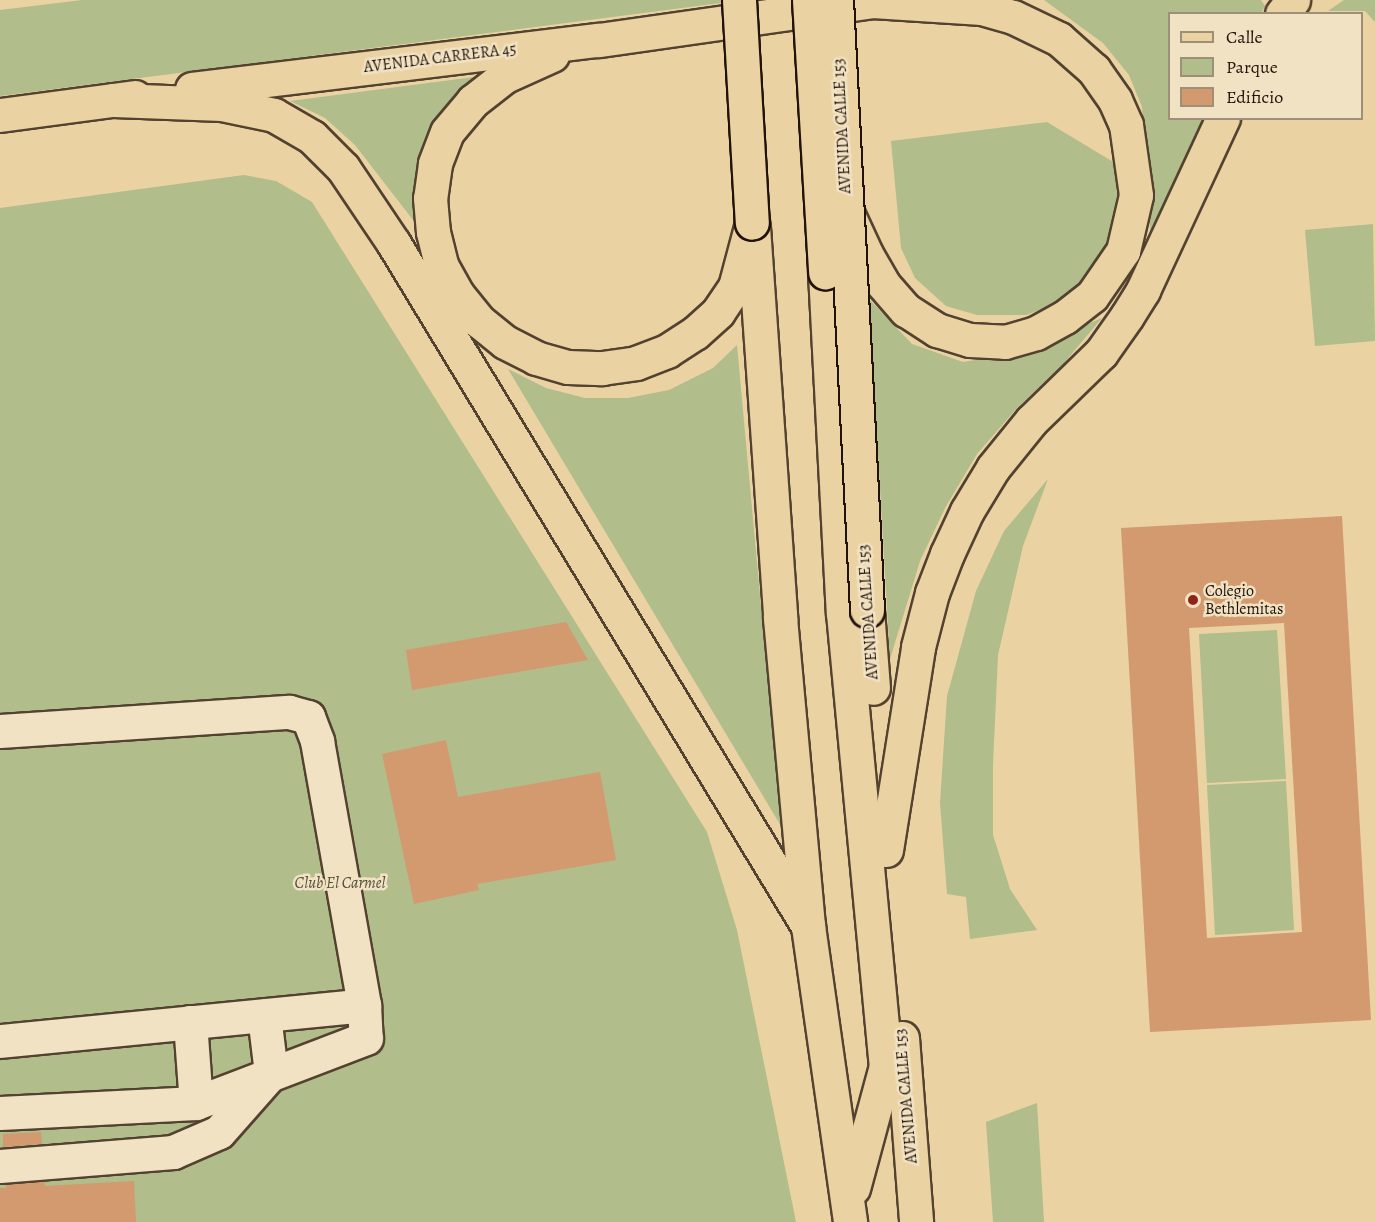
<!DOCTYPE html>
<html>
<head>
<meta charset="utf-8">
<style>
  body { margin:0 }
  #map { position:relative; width:1375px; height:1222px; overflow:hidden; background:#ead2a2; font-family:Alegreya,serif }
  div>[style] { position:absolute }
  .green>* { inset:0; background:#b1bd8a }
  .building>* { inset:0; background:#d3996f }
  .roads { filter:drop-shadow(2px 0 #534230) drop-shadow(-2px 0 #534230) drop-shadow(0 2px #534230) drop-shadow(0 -2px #534230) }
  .minor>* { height:33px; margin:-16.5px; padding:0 16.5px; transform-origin:16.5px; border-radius:16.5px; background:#f1e2c3 }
  .major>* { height:33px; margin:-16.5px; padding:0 16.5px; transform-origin:16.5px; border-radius:16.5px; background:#ead2a2 }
  .highway>* { height:33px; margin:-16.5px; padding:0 16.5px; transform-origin:16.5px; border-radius:16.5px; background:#ead2a2 }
  .bridges { filter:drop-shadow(2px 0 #21120a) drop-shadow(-2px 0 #21120a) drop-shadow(0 2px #21120a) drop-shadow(0 -2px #21120a) }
  .major-bridge>* { height:33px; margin:-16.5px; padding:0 16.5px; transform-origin:16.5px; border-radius:16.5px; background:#ead2a2 }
  .dots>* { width:16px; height:16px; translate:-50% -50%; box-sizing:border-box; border:3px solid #f1e2c3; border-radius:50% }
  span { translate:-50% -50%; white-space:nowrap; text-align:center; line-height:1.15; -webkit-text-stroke:5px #f1e2c3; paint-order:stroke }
  .street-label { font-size:16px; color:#21120a }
  .poi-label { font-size:16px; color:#21120a }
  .left { translate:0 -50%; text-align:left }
  .park-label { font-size:16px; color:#534e37; font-style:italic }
  .legend { position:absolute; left:1168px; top:12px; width:195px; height:108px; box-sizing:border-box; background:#f1e2c3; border:2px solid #9e8f79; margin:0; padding:8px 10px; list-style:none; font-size:18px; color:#21120a }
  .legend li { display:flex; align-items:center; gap:12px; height:30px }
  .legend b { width:30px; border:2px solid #9e8f79 }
</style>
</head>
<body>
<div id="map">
  <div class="green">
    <div style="clip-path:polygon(82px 0,744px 0,0 96px,0 10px)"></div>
    <div style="clip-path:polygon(1044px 0,1261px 0,1265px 6px,1261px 13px,1170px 14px,1170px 118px,1208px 119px,1151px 242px,1142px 107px,1129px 75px,1103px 43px)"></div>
    <div style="clip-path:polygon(1344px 0,1375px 0,1375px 22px,1365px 11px,1328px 11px)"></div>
    <div style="clip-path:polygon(474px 77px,445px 106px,426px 144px,420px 229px,355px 145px,325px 118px,290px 101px)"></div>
    <div style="clip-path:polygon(1047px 122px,1115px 163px,1117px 195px,1113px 226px,1101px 256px,1079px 284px,1055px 304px,1026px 315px,977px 315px,946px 306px,915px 278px,901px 248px,891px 141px)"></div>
    <div style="clip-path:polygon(244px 175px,276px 181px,312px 202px,707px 832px,737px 930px,796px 1222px,0 1222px,0 208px)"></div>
    <div style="clip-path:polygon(1373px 224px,1375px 341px,1315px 346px,1305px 230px)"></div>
    <div style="clip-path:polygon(869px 299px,912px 344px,963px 362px,1022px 352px,1102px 318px,1063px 364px,1017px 408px,977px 454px,945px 508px,920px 561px,890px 659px)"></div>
    <div style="clip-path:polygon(737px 345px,767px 672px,781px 826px,508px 369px,546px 388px,585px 398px,628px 398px,669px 390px,713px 368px)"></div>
    <div style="clip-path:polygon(1048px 479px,1023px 546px,998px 655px,993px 765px,993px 835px,1010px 889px,1037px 930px,970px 939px,966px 897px,947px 894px,940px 803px,947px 696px,976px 591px,1004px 531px)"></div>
    <div style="clip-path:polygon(1277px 630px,1286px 779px,1207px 783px,1199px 634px)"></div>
    <div style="clip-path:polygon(1286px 781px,1294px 930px,1215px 935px,1207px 785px)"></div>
    <div style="clip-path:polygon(1037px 1103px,1044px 1222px,993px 1222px,986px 1122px)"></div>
  </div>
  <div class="building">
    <div style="clip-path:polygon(evenodd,1342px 516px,1371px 1020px,1150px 1032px,1121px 528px,1342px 516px,1284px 623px,1302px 932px,1207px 938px,1189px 628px,1284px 623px)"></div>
    <div style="clip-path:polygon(566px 622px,588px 660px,412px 690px,406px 650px)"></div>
    <div style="clip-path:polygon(446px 740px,458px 797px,600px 772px,616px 860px,477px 884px,479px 890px,414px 904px,382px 754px)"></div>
    <div style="clip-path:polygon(41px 1132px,42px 1144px,3px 1147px,3px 1134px)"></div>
    <div style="clip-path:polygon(44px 1181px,45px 1186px,134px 1181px,136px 1222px,0 1222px,0 1188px,6px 1188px,6px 1184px)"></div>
  </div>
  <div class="roads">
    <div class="minor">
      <div style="left:0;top:731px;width:290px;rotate:-3.8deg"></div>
      <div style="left:289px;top:712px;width:20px;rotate:15deg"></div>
      <div style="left:308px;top:717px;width:26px;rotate:69deg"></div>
      <div style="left:317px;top:741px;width:268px;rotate:79.9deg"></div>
      <div style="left:364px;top:1005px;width:33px;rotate:87deg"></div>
      <div style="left:366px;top:1038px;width:182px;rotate:159.1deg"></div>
      <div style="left:196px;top:1103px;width:196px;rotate:177.1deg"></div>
      <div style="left:190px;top:1022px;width:81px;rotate:85.8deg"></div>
      <div style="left:0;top:1041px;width:366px;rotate:-5.6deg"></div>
      <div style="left:0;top:1166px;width:174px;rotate:-4.6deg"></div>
      <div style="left:173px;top:1152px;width:50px;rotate:-23.5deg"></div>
      <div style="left:219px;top:1132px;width:79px;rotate:-48.6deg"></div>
      <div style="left:271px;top:1073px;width:58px;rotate:-96.9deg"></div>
    </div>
    <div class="major">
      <div style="left:753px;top:227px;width:392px;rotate:86deg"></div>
      <div style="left:780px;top:618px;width:309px;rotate:84.8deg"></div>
      <div style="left:808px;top:926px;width:299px;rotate:81.9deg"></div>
      <div style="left:825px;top:273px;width:340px;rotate:87deg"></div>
      <div style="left:843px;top:613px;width:455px;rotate:84.6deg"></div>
      <div style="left:886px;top:1066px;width:126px;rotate:105.1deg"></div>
      <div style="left:867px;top:610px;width:78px;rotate:85.6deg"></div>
      <div style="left:902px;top:1038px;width:185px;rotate:85.6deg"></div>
    </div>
    <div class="highway">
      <div style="left:1282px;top:14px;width:18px;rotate:-52deg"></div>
      <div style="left:552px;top:55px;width:51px;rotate:155.9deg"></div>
      <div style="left:505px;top:76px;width:41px;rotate:142deg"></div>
      <div style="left:473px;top:101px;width:40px;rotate:130deg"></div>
      <div style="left:447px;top:132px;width:34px;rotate:111deg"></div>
      <div style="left:435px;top:164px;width:34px;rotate:98deg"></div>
      <div style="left:430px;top:198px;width:34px;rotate:85deg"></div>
      <div style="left:433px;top:232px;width:34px;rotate:76deg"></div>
      <div style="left:441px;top:265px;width:33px;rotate:61deg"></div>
      <div style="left:457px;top:294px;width:35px;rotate:51deg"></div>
      <div style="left:479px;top:321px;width:33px;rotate:39deg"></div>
      <div style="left:505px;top:342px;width:35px;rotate:27deg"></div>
      <div style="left:536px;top:358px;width:33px;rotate:16deg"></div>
      <div style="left:568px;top:367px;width:34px;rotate:2deg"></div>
      <div style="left:602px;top:368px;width:34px;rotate:-8deg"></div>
      <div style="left:636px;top:363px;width:33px;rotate:-21deg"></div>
      <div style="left:667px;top:351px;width:33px;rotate:-33deg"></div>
      <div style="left:695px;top:333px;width:31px;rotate:-42deg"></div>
      <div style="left:718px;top:312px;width:30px;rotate:-56deg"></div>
      <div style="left:735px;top:287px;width:66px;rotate:-75.1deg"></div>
      <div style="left:192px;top:89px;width:410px;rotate:-6.9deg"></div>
      <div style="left:599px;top:40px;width:284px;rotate:-8.1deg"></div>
      <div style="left:113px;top:100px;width:109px;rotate:2.1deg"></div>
      <div style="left:222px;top:104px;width:53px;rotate:11.9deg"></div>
      <div style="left:274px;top:115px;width:44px;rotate:30.1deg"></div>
      <div style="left:312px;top:137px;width:44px;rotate:45deg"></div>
      <div style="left:343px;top:168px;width:92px;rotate:56.1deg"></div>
      <div style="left:394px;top:244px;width:798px;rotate:58.74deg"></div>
      <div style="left:0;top:115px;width:136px;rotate:-7.6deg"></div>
      <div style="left:848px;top:215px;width:43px;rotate:65.2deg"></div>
      <div style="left:866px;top:254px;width:34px;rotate:60deg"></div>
      <div style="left:883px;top:284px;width:35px;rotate:49deg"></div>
      <div style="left:906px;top:310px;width:37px;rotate:33deg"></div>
      <div style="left:937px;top:330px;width:34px;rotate:17deg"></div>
      <div style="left:970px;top:340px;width:35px;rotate:3deg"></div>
      <div style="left:1005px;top:342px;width:32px;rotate:-16deg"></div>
      <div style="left:1036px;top:333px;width:33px;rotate:-29deg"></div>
      <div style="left:1065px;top:317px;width:34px;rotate:-38deg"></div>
      <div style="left:1092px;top:296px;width:55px;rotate:-55.4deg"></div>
      <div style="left:1123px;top:251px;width:57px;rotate:-76.9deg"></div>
      <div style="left:1136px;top:195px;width:71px;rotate:-98.1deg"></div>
      <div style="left:1126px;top:125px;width:27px;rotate:-114deg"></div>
      <div style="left:1115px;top:100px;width:37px;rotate:-125deg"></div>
      <div style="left:1094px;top:70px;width:47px;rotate:-138.5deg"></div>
      <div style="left:1059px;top:39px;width:51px;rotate:-154.4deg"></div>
      <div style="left:1013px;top:17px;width:33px;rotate:-164deg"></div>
      <div style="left:981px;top:8px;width:108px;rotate:-176.3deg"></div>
      <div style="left:886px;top:850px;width:206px;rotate:-81deg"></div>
      <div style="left:918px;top:647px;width:56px;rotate:-75.5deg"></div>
      <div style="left:932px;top:593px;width:42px;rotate:-69deg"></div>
      <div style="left:947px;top:554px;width:47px;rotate:-65.1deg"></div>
      <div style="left:967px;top:511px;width:50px;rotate:-58.8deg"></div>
      <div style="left:993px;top:468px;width:60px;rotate:-51deg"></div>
      <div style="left:1031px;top:421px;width:98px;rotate:-44.2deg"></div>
      <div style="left:1101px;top:353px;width:45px;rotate:-54.9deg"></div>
      <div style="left:1127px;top:316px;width:31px;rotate:-58deg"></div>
      <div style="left:1143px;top:290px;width:190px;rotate:-65.1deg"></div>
    </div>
  </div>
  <div class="bridges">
    <div class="major-bridge">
      <div style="left:739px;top:0;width:223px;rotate:86.7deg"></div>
      <div style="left:809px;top:0;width:273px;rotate:86.6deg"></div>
      <div style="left:836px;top:0;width:611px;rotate:87.09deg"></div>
    </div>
  </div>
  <div class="dots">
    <div style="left:1193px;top:600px;background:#8f2418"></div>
  </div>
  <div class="street-label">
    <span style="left:440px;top:58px;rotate:-7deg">AVENIDA CARRERA 45</span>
    <span style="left:842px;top:126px;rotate:-93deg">AVENIDA CALLE 153</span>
    <span style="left:868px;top:612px;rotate:-94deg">AVENIDA CALLE 153</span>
    <span style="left:906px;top:1096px;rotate:-95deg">AVENIDA CALLE 153</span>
  </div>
  <div class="poi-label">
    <span class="left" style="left:1205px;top:600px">Colegio<br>Bethlemitas</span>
  </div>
  <div class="park-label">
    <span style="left:340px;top:883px">Club El Carmel</span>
  </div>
  <ul class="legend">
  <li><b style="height:8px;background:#ead2a2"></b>Calle</li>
  <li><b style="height:16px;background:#b1bd8a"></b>Parque</li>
  <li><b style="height:16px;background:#d3996f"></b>Edificio</li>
  </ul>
</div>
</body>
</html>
